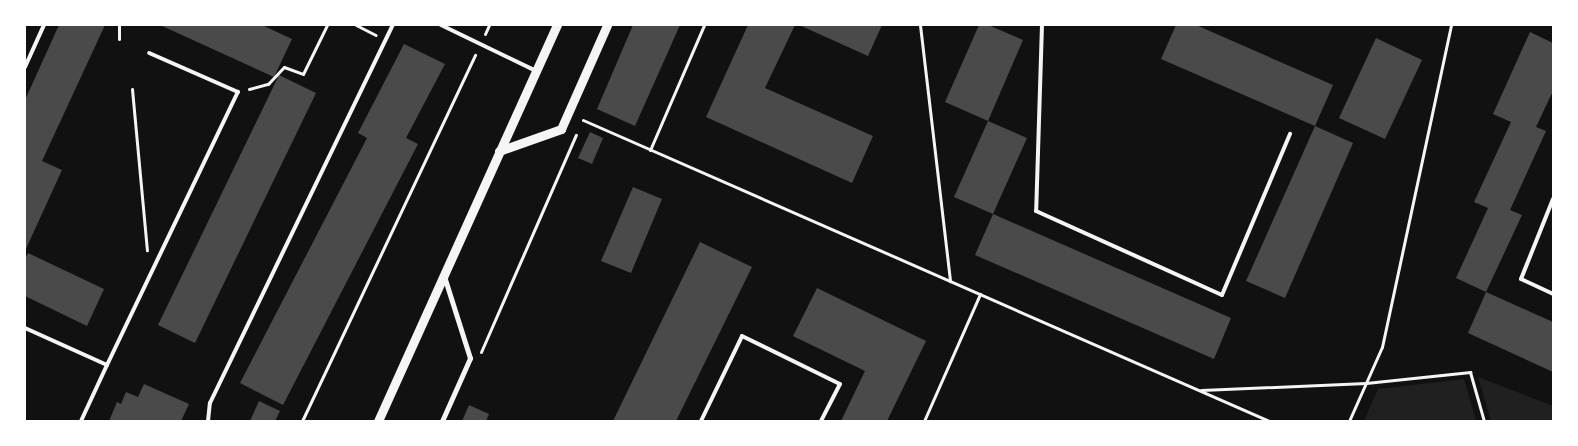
<!DOCTYPE html>
<style>
body{margin:0}
#map{position:relative;width:1578px;height:446px;overflow:hidden;background:#111;font-family:Ubuntu,sans-serif}
div>[style]{position:absolute}
[style*='--x']{left:calc(var(--x)*1px);top:calc(var(--y)*1px);width:calc(var(--w)*1px);rotate:calc(var(--a)*1deg)}
.green>*{inset:0;background:#202020}
.building>*{inset:0;background:#4a4a4a}
.path>*{height:3px;margin:-1.5px;padding:0 1.5px;transform-origin:1.5px;border-radius:1.5px;background:#f5f5f5}
.service>*{height:4px;margin:-2px;padding:0 2px;transform-origin:2px;border-radius:2px;background:#f5f5f5}
.minor>*{height:5px;margin:-2.5px;padding:0 2.5px;transform-origin:2.5px;border-radius:2.5px;background:#f5f5f5}
.tertiary>*{height:9px;margin:-4.5px;padding:0 4.5px;transform-origin:4.5px;border-radius:4.5px;background:#f5f5f5}
span{translate:-50% -50%;white-space:nowrap;text-align:center;line-height:1.15;-webkit-text-stroke:4px #fff;paint-order:stroke}
.frame{position:absolute;inset:0;border:26px solid #fff;pointer-events:none}
</style>
<div id="map">
<div class="green">
<div style="clip-path:polygon(1478px 377px,1553px 406px,1553px 421px,1491px 421px)"></div>
<div style="clip-path:polygon(1464px 379px,1476px 421px,1364px 421px,1378px 389px)"></div>
</div>
<div class="building">
<div style="clip-path:polygon(59px 25px,105px 25px,42px 161px,62px 170px,25px 251px,25px 100px)"></div>
<div style="clip-path:polygon(160px 25px,262px 25px,292px 39px,274px 77px)"></div>
<div style="clip-path:polygon(633px 25px,680px 25px,635px 126px,597px 109px)"></div>
<div style="clip-path:polygon(748px 25px,795px 25px,765px 88px,873px 136px,852px 183px,706px 117px)"></div>
<div style="clip-path:polygon(799px 25px,882px 25px,868px 56px)"></div>
<div style="clip-path:polygon(979px 25px,988px 25px,1023px 40px,988px 121px,945px 102px)"></div>
<div style="clip-path:polygon(1176px 25px,1196px 25px,1333px 85px,1315px 126px,1161px 59px)"></div>
<div style="clip-path:polygon(1530px 32px,1553px 43px,1553px 91px,1536px 127px,1546px 131px,1510px 210px,1522px 215px,1486px 292px,1456px 278px,1488px 208px,1474px 202px,1511px 122px,1493px 114px)"></div>
<div style="clip-path:polygon(1376px 38px,1422px 60px,1385px 139px,1339px 118px)"></div>
<div style="clip-path:polygon(404px 44px,445px 64px,406px 138px,418px 144px,283px 405px,240px 383px,367px 138px,358px 133px)"></div>
<div style="clip-path:polygon(279px 75px,316px 93px,195px 343px,158px 325px)"></div>
<div style="clip-path:polygon(988px 121px,1027px 138px,993px 214px,954px 197px)"></div>
<div style="clip-path:polygon(1315px 126px,1353px 143px,1285px 298px,1246px 281px)"></div>
<div style="clip-path:polygon(590px 132px,603px 138px,592px 164px,578px 158px)"></div>
<div style="clip-path:polygon(633px 187px,662px 199px,631px 273px,601px 261px)"></div>
<div style="clip-path:polygon(993px 214px,1231px 318px,1214px 359px,975px 255px)"></div>
<div style="clip-path:polygon(700px 242px,752px 267px,676px 421px,613px 421px)"></div>
<div style="clip-path:polygon(28px 253px,104px 289px,87px 326px,25px 296px,25px 259px)"></div>
<div style="clip-path:polygon(817px 288px,926px 341px,887px 421px,841px 421px,865px 371px,793px 336px)"></div>
<div style="clip-path:polygon(1486px 292px,1553px 322px,1553px 372px,1468px 333px)"></div>
<div style="clip-path:polygon(144px 384px,189px 404px,181px 421px,109px 421px,117px 402px,121px 404px,126px 392px,138px 397px)"></div>
<div style="clip-path:polygon(259px 401px,280px 411px,275px 421px,250px 421px)"></div>
<div style="clip-path:polygon(469px 405px,489px 414px,486px 421px,462px 421px)"></div>
</div>
<div class="path">
<div style="--x:356;--y:25;--w:22;--a:27"></div>
<div style="--x:920;--y:25;--w:258;--a:83.3"></div>
<div style="--x:485;--y:34;--w:10;--a:-66"></div>
<div style="--x:119;--y:39;--w:14;--a:-90"></div>
<div style="--x:132;--y:89;--w:162;--a:84.7"></div>
<div style="--x:249;--y:89;--w:20;--a:-15"></div>
<div style="--x:268;--y:84;--w:23;--a:-47"></div>
<div style="--x:284;--y:67;--w:20;--a:20"></div>
<div style="--x:303;--y:74;--w:55;--a:-63.9"></div>
<div style="--x:583;--y:120;--w:749;--a:23.69"></div>
<div style="--x:650;--y:150;--w:136;--a:-66.6"></div>
<div style="--x:481;--y:352;--w:237;--a:-66.4"></div>
<div style="--x:1201;--y:390;--w:165;--a:-2.4"></div>
<div style="--x:1366;--y:383;--w:105;--a:-6"></div>
<div style="--x:1470;--y:372;--w:51;--a:74.1"></div>
<div style="--x:302;--y:421;--w:405;--a:-64.7"></div>
<div style="--x:924;--y:421;--w:139;--a:-66.2"></div>
<div style="--x:1349;--y:421;--w:81;--a:-66"></div>
<div style="--x:1382;--y:347;--w:329;--a:-77.9"></div>
</div>
<div class="service">
<div style="--x:441;--y:25;--w:106;--a:25.8"></div>
<div style="--x:1042;--y:25;--w:186;--a:91.8"></div>
<div style="--x:1036;--y:211;--w:204;--a:24.3"></div>
<div style="--x:1222;--y:295;--w:175;--a:-67.1"></div>
<div style="--x:25;--y:67;--w:46;--a:-65.7"></div>
<div style="--x:1553;--y:199;--w:86;--a:111.8"></div>
<div style="--x:1521;--y:279;--w:35;--a:25"></div>
<div style="--x:25;--y:328;--w:90;--a:24.3"></div>
<div style="--x:107;--y:365;--w:303;--a:-64.4"></div>
<div style="--x:238;--y:92;--w:97;--a:-156.3"></div>
<div style="--x:81;--y:421;--w:62;--a:-65.1"></div>
<div style="--x:208;--y:421;--w:18;--a:-84"></div>
<div style="--x:210;--y:403;--w:420;--a:-64.2"></div>
<div style="--x:701;--y:421;--w:94;--a:-64.2"></div>
<div style="--x:742;--y:336;--w:109;--a:26.1"></div>
<div style="--x:840;--y:384;--w:42;--a:117.2"></div>
</div>
<div class="minor">
<div style="--x:442;--y:421;--w:69;--a:-66"></div>
<div style="--x:470;--y:358;--w:86;--a:-107.6"></div>
</div>
<div class="tertiary">
<div style="--x:499;--y:151;--w:66;--a:-19.5"></div>
<div style="--x:561;--y:129;--w:114;--a:-66.1"></div>
<div style="--x:378;--y:421;--w:435;--a:-65.7"></div>
</div>
<div class="frame"></div>
</div>
